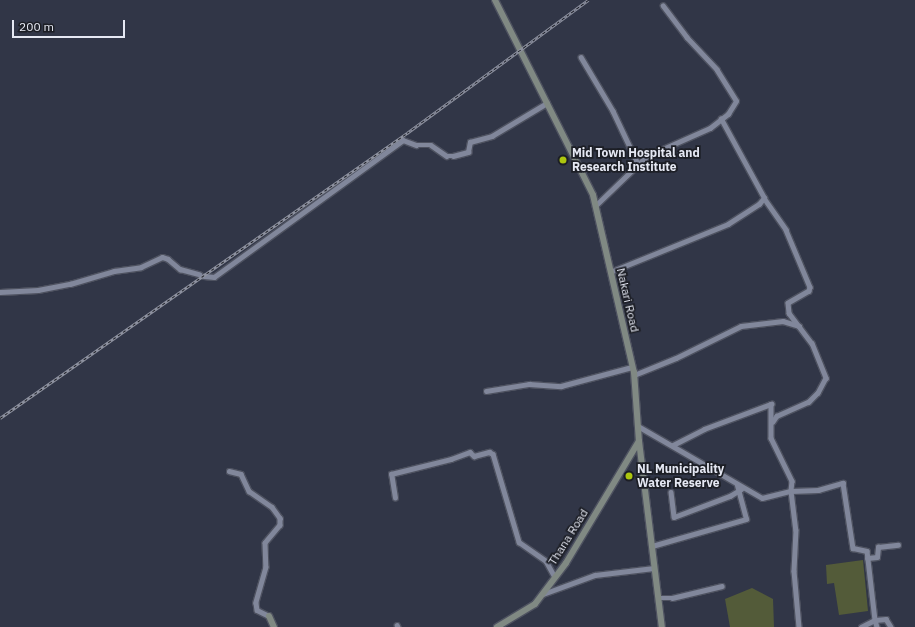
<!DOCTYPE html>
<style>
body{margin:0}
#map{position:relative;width:915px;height:627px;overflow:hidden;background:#313647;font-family:"IBM Plex Sans",sans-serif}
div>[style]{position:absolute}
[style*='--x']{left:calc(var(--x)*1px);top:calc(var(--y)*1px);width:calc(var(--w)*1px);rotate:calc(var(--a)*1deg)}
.green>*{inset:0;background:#535b39}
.roads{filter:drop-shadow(1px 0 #4e5260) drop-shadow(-1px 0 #4e5260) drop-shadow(0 1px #4e5260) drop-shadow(0 -1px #4e5260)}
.street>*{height:4.5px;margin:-2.25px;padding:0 2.25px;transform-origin:2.25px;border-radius:2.25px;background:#81879b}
.secondary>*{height:6px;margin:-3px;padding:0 3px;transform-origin:3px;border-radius:3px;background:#808983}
.rail>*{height:2.5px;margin-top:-1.25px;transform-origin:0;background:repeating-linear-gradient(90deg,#1c1e25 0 3px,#8d919f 0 6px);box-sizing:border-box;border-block:1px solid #8d919f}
.dots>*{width:11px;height:11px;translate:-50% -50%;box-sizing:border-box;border:2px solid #1c1e25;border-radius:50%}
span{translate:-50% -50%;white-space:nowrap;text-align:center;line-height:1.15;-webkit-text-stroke:3.5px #1c1e25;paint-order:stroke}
.poi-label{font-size:12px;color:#e5e8f3;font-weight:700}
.left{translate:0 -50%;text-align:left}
.street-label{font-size:12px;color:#e5e8f3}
.scale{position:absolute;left:12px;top:20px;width:113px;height:18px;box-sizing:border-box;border:2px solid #e5e8f3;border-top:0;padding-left:5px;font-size:12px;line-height:14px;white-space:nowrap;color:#e5e8f3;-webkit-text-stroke:3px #1c1e25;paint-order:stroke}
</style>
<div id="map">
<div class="green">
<div style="clip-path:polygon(863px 560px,868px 611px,839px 615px,834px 583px,827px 584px,826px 565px)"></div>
<div style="clip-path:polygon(752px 588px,773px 599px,774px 627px,730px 627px,725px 599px)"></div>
</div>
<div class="roads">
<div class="street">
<div style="--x:581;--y:57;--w:63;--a:59.3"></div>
<div style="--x:613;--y:111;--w:59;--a:64.7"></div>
<div style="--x:764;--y:198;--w:39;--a:55"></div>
<div style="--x:786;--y:230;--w:62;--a:67.2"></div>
<div style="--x:810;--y:287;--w:4;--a:104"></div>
<div style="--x:809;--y:291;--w:24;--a:150"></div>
<div style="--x:788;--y:303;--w:10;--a:84"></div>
<div style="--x:789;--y:313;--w:38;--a:53"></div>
<div style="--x:812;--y:343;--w:38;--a:68"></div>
<div style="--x:826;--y:378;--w:17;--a:118"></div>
<div style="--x:818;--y:393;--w:13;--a:135"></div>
<div style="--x:809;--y:402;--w:35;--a:156"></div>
<div style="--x:777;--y:416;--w:7;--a:124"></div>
<div style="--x:595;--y:206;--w:72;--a:-43.9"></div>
<div style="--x:647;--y:156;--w:69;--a:-24"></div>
<div style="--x:710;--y:128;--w:23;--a:-38"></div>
<div style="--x:728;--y:114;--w:15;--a:-58"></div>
<div style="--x:736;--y:101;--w:36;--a:-122"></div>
<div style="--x:717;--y:70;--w:44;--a:-133.2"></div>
<div style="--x:687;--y:38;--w:40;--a:-127"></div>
<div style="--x:610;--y:272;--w:127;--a:-22.1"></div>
<div style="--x:728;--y:224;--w:37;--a:-33"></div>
<div style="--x:759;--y:204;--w:8;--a:-50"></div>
<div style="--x:764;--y:198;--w:90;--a:-118.6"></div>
<div style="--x:204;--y:276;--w:10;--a:6"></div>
<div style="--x:214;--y:277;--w:233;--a:-35.9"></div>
<div style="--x:403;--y:140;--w:14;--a:21"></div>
<div style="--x:416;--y:145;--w:15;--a:0"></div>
<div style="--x:431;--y:145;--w:19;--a:35"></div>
<div style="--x:447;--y:156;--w:6;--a:0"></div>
<div style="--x:453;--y:156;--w:16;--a:-15"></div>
<div style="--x:468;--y:152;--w:10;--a:-79"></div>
<div style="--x:470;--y:142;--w:23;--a:-15"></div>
<div style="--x:492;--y:136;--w:64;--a:-31"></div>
<div style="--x:0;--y:292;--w:38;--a:-3"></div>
<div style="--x:38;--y:290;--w:33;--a:-11"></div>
<div style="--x:70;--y:284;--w:46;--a:-16.5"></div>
<div style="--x:114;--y:271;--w:27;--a:-8"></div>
<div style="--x:141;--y:267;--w:23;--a:-25"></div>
<div style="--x:162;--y:257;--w:6;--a:18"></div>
<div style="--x:168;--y:259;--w:16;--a:40"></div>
<div style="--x:180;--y:269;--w:20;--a:15"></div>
<div style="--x:634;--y:375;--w:45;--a:-22"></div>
<div style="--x:676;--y:358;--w:72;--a:-26.2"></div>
<div style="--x:741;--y:326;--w:42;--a:-6.8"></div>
<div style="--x:783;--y:321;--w:17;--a:17"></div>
<div style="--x:486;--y:391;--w:44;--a:-9.2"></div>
<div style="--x:529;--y:384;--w:32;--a:4"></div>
<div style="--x:561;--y:386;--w:73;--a:-15"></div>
<div style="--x:638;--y:426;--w:143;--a:30.1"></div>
<div style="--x:762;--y:498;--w:30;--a:-14"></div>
<div style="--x:791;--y:491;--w:39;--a:83"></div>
<div style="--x:796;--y:530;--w:41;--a:92.8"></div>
<div style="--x:794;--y:571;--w:56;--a:84.9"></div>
<div style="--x:673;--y:445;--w:35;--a:-27"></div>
<div style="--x:704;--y:429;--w:72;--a:-20.5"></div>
<div style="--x:771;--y:404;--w:34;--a:90"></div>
<div style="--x:771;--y:438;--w:48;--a:64"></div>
<div style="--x:792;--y:481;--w:10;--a:96"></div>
<div style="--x:791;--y:491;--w:27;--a:-2"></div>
<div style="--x:818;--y:490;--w:26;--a:-16"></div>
<div style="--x:843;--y:483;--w:66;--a:81.3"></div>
<div style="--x:853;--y:548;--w:14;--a:12"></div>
<div style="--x:867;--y:551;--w:69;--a:83.4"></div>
<div style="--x:875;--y:620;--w:11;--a:-5"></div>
<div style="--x:886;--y:619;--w:9;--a:58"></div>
<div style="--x:229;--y:471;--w:12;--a:14"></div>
<div style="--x:241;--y:474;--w:19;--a:65"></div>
<div style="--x:249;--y:491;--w:28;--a:35"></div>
<div style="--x:272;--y:507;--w:14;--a:54"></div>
<div style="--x:280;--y:518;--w:7;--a:90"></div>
<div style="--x:280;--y:525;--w:23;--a:130"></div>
<div style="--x:265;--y:543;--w:24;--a:88"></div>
<div style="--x:266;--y:567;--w:37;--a:106"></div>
<div style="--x:256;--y:603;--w:7;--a:82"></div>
<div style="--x:257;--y:610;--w:13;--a:27"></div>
<div style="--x:671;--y:492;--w:25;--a:83"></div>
<div style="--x:674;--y:517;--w:60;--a:-20.6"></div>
<div style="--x:730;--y:496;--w:13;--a:-32"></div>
<div style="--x:395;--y:498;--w:24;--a:-99"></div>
<div style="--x:391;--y:474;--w:62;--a:-14"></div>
<div style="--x:451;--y:459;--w:20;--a:-20"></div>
<div style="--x:470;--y:452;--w:6;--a:45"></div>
<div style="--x:474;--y:456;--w:16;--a:-15"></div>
<div style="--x:489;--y:452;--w:4;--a:27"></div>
<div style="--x:493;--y:454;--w:92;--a:73.5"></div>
<div style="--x:519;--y:542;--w:33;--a:35"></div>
<div style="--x:546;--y:561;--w:18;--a:61"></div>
<div style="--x:652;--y:546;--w:98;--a:-16"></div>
<div style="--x:746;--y:519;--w:35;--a:-105"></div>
<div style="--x:867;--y:558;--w:10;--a:-6"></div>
<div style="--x:877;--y:557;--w:10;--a:-84"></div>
<div style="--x:878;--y:547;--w:20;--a:-6"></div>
<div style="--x:543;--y:594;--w:55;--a:-20.1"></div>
<div style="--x:595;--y:575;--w:59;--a:-6.8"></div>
<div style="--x:658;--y:598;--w:14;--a:0"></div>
<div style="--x:672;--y:598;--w:51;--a:-13.5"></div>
<div style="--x:397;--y:625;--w:2;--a:63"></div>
<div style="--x:861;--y:627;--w:16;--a:-27"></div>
<div style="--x:875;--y:620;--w:7;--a:74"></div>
</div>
<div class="secondary">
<div style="--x:495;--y:0;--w:218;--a:63.3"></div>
<div style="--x:593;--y:195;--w:182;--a:77"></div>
<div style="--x:634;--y:372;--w:69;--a:85.9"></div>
<div style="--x:639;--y:441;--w:187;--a:83"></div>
<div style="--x:269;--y:616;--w:12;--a:66"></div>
<div style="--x:497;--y:627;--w:44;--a:-31.2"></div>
<div style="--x:535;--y:604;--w:51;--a:-52.9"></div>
<div style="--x:566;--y:563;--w:142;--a:-59.1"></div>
</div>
</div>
<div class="rail">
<div style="--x:0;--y:418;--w:497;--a:-35"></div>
<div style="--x:407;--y:133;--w:225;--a:-36.3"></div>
</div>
<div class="dots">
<div style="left:563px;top:160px;background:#adc60f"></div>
<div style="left:629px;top:476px;background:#adc60f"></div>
</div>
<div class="poi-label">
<span class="left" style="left:572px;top:160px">Mid Town Hospital and<br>Research Institute</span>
<span class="left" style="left:637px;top:476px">NL Municipality<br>Water Reserve</span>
</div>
<div class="street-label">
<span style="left:628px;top:300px;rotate:77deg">Nakari Road</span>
<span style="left:568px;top:537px;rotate:-58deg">Thana Road</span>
</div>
<div class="scale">200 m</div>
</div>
